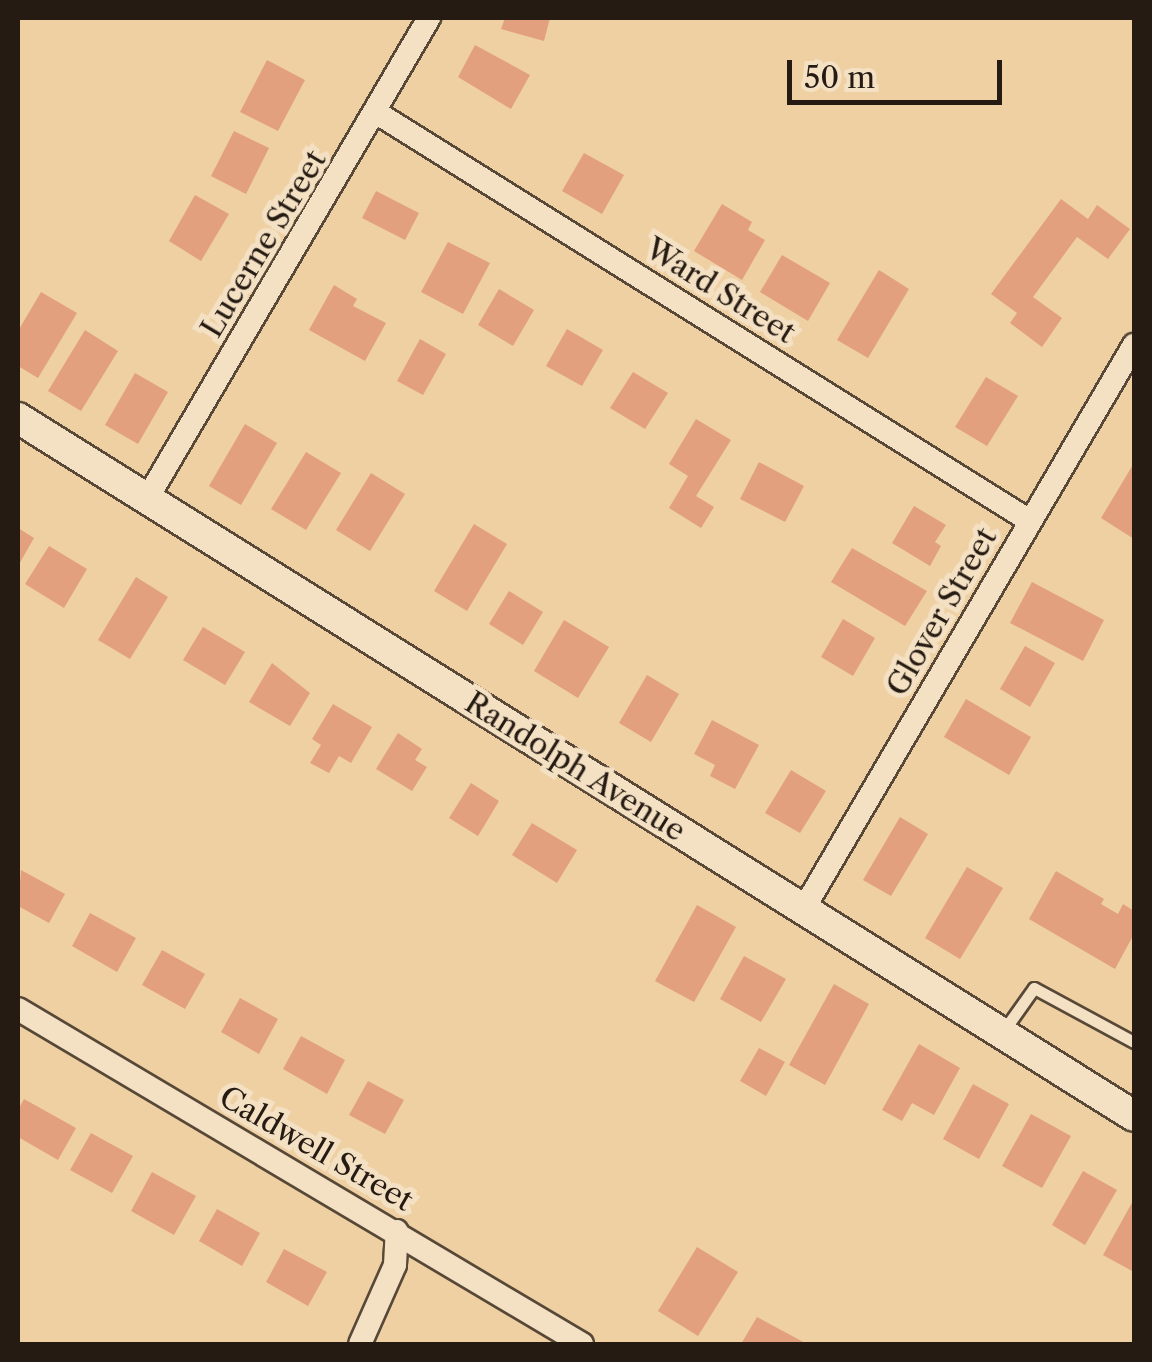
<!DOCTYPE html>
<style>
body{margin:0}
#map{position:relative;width:1152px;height:1362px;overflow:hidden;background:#eed0a3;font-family:"Libre Caslon Text",serif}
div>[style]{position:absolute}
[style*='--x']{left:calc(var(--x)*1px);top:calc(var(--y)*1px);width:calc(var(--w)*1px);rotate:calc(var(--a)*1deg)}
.building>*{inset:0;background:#e3a07e}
.roads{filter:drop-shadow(2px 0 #574837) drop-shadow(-2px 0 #574837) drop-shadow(0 2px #574837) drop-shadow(0 -2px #574837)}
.lane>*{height:11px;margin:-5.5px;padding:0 5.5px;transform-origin:5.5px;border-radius:5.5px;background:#f4e0c3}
.street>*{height:22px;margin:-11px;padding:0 11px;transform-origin:11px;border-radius:11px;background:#f4e0c3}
.secondary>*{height:30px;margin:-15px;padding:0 15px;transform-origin:15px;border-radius:15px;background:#f4e0c3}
span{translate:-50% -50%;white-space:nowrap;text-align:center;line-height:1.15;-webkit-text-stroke:10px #f4e0c3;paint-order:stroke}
.street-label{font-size:30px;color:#251b13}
.frame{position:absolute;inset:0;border:20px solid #251b13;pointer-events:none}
.scale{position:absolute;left:787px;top:60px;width:215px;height:45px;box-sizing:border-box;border:5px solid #251b13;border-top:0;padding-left:12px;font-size:30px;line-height:35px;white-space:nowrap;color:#251b13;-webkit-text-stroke:8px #f4e0c3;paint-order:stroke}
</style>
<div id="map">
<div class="building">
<div style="clip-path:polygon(505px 18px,550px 18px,544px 41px,501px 29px)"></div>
<div style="clip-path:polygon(475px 45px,530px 75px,511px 109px,458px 77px)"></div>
<div style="clip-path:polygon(267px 60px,305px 80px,278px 131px,240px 112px)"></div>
<div style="clip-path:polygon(234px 131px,269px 148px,246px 194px,211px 176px)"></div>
<div style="clip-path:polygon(584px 153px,624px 175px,602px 214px,562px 191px)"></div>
<div style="clip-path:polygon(376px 191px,419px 213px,405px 240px,362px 218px)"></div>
<div style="clip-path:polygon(195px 195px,229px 214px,201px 261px,169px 241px)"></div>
<div style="clip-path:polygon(1061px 199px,1088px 219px,1097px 205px,1130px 229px,1108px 259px,1077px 237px,1033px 297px,1062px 318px,1042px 347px,1010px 323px,1017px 313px,991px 294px)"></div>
<div style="clip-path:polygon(722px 204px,752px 222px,748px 230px,765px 240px,742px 280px,694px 251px)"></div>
<div style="clip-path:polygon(448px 242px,490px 263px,463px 314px,421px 292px)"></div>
<div style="clip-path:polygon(782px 255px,830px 283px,808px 321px,760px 292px)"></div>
<div style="clip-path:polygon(879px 270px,909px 289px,868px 358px,837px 340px)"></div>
<div style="clip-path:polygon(334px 285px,357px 299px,353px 306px,386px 323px,365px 361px,309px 330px)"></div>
<div style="clip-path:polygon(499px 289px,534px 310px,513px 346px,478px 325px)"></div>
<div style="clip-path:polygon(41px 292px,77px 313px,38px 378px,18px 366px,18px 331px)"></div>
<div style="clip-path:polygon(567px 329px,603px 350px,582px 386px,546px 366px)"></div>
<div style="clip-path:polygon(85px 330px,118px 351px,81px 411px,48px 391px)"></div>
<div style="clip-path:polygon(420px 339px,446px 354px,423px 395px,397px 381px)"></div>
<div style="clip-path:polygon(633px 372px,668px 393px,645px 429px,610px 408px)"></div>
<div style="clip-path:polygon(135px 373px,168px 392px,138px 444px,105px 425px)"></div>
<div style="clip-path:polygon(986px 377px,1018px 396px,987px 446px,955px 427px)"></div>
<div style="clip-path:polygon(696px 419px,731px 440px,696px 496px,714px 507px,701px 528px,669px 508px,688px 476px,669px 464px)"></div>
<div style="clip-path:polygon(245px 424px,277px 443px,241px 505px,209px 486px)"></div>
<div style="clip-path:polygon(306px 452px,341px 473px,306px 530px,271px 509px)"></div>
<div style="clip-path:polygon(759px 462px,804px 486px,785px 522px,740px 499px)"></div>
<div style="clip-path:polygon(1134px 463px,1134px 539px,1101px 518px)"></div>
<div style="clip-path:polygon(371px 473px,405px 494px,370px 551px,336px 530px)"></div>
<div style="clip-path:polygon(914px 506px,946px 525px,935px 542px,941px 546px,930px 566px,892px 543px)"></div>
<div style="clip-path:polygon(474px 524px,507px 544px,467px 611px,434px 591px)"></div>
<div style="clip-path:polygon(18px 528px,34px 538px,18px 566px)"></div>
<div style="clip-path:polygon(49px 546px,87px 569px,64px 608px,25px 584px)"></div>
<div style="clip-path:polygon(852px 548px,927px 591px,905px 626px,831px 582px)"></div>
<div style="clip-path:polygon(136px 577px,168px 597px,130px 659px,98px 640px)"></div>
<div style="clip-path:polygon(1032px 582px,1104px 620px,1083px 661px,1010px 623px)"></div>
<div style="clip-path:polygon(509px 591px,543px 612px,523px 645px,489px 624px)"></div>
<div style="clip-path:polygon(843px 619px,875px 638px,853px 676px,821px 657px)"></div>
<div style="clip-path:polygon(564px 620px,609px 647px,578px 698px,534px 671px)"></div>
<div style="clip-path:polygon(203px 627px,245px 652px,225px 685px,183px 660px)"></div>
<div style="clip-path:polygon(1025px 646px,1055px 663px,1030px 707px,1000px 689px)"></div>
<div style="clip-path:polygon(272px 663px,310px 693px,290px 726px,249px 702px)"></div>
<div style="clip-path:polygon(647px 675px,679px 694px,651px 742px,619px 723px)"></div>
<div style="clip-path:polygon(966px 699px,1031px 737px,1009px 775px,944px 737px)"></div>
<div style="clip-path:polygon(333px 704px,372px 727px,351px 763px,339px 756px,329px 773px,310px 763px,321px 745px,312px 739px)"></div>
<div style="clip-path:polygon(712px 720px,759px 745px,735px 789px,710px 776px,715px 765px,694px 754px)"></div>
<div style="clip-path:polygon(398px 733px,422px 749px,415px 760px,427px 767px,412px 791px,376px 769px)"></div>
<div style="clip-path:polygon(791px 770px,826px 791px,800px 833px,765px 813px)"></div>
<div style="clip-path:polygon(471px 783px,499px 801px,478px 836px,449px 818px)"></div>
<div style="clip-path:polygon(900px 817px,928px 834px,891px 896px,863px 880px)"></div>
<div style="clip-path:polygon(532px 823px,577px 850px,557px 883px,512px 855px)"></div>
<div style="clip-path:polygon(967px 867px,1003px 888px,960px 959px,925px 938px)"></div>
<div style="clip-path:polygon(21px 870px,65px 894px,49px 923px,18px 906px)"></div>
<div style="clip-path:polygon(1056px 871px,1104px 899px,1101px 904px,1118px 914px,1123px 904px,1134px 911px,1134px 934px,1115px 969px,1029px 919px)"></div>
<div style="clip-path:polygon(697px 905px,736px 927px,694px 1002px,655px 981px)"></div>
<div style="clip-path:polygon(90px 913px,136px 938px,117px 972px,72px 946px)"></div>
<div style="clip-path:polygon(162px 950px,205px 974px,185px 1009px,142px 985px)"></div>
<div style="clip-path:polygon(744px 956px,786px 979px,761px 1022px,720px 999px)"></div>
<div style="clip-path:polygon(834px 984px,869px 1004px,825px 1085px,789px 1065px)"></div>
<div style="clip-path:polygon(240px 998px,278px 1019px,259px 1054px,221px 1032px)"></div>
<div style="clip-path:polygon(301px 1036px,345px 1060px,327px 1094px,283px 1069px)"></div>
<div style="clip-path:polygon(919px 1044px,960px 1068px,934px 1115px,912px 1103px,902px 1121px,882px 1110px)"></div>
<div style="clip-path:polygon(759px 1048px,785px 1062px,766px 1096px,740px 1081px)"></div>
<div style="clip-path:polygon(368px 1081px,404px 1100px,385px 1134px,349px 1115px)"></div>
<div style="clip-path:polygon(973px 1084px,1009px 1104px,979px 1159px,943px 1139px)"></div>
<div style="clip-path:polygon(24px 1099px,76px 1128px,58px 1160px,18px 1137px,18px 1110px)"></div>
<div style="clip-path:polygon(1031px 1114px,1071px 1136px,1042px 1188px,1002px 1166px)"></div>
<div style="clip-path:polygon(91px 1133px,133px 1156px,112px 1193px,70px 1170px)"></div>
<div style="clip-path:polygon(1083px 1171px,1117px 1190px,1085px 1245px,1052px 1225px)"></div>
<div style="clip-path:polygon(152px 1172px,196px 1196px,174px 1235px,131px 1211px)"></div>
<div style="clip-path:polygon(1134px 1199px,1134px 1272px,1103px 1255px)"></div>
<div style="clip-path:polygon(217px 1209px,260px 1233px,242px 1266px,199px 1241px)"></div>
<div style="clip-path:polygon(697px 1247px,738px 1272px,698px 1336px,658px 1311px)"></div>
<div style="clip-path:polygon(284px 1249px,327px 1272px,308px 1306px,266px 1282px)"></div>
<div style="clip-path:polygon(757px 1317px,807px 1344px,741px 1344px)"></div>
</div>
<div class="roads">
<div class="lane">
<div style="--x:1002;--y:1033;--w:55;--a:-54.6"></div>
<div style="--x:1034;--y:988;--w:114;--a:28.4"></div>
</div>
<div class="street">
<div style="--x:377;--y:113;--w:770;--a:32"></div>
<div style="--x:147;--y:499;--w:558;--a:-59.62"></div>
<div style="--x:803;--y:910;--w:655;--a:-59.64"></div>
<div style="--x:18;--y:1009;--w:656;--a:30.71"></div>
<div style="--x:360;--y:1344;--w:86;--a:-66.1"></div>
<div style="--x:395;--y:1265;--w:34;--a:-87"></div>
</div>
<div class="secondary">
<div style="--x:18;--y:418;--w:1316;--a:32.02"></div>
</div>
</div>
<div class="street-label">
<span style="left:264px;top:244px;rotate:-59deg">Lucerne Street</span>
<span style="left:720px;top:291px;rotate:32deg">Ward Street</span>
<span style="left:942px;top:612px;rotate:-60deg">Glover Street</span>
<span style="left:575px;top:767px;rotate:32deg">Randolph Avenue</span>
<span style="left:316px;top:1149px;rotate:30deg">Caldwell Street</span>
</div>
<div class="frame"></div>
<div class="scale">50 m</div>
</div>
